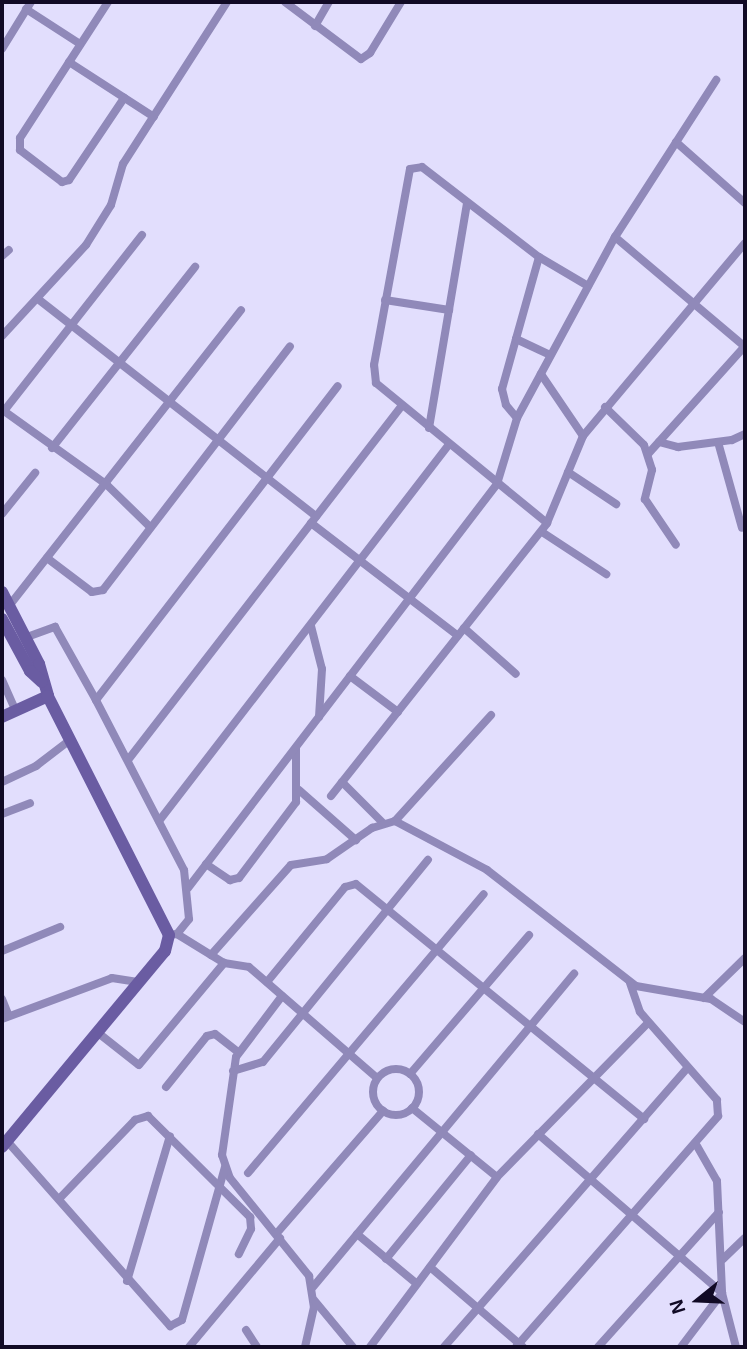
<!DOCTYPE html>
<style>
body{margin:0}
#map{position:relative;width:747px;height:1349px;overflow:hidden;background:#e2defd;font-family:Arial,sans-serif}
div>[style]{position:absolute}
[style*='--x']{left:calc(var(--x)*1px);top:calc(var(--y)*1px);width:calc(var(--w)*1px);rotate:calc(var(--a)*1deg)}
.street>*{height:8px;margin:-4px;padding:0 4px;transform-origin:4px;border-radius:4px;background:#9089b9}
.street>.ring{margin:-4px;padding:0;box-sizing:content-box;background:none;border:8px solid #9089b9;border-radius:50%}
.secondary>*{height:12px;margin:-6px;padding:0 6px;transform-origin:6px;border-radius:6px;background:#6a5ca2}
span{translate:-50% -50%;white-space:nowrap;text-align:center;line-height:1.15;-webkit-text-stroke:5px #e2defd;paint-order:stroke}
.frame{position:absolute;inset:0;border:4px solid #110a25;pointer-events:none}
.north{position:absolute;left:663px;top:1265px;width:70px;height:70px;-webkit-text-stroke:5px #e2defd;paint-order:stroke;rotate:252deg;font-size:19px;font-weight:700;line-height:28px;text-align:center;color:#110a25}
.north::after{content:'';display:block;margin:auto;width:24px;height:32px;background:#110a25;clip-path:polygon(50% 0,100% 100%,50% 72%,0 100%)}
</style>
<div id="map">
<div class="street">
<div style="--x:108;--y:2;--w:162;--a:122.9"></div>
<div style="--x:20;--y:138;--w:12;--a:90"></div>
<div style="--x:20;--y:150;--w:53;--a:37.3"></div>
<div style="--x:62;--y:182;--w:7;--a:-16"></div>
<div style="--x:69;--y:180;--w:99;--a:-56.1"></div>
<div style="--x:285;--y:2;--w:95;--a:36.9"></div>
<div style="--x:361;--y:59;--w:11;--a:-34"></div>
<div style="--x:370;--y:53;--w:60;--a:-58.7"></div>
<div style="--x:26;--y:9;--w:64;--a:32.9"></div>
<div style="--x:315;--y:26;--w:28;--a:-60"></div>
<div style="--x:2;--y:49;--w:55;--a:-58.3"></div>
<div style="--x:69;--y:62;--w:101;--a:32.9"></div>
<div style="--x:676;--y:142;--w:92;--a:41.5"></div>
<div style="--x:142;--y:235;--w:224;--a:128.1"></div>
<div style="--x:4;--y:411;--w:127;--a:35.7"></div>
<div style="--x:107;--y:485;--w:60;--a:44.3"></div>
<div style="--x:615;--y:237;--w:170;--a:40.2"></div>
<div style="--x:2;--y:256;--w:9;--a:-41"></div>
<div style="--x:539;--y:257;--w:57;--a:30.6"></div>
<div style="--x:38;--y:299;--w:353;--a:38"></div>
<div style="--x:385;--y:300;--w:65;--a:8.9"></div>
<div style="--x:2;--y:336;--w:124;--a:-47.3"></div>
<div style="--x:86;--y:245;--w:47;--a:-58"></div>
<div style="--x:111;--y:205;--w:43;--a:-73.7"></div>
<div style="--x:123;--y:164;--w:193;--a:-57.3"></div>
<div style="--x:516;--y:339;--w:52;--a:105.6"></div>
<div style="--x:502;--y:389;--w:16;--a:76"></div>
<div style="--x:506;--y:405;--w:17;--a:50"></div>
<div style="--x:605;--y:407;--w:54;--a:44.3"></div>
<div style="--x:644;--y:445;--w:26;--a:72"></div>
<div style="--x:652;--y:470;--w:30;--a:104"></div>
<div style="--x:645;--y:499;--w:55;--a:56"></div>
<div style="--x:429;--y:428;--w:228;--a:-80.4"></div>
<div style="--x:583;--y:436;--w:252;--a:-50"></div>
<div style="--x:659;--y:442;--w:20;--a:15"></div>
<div style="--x:678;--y:447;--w:54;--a:-7.4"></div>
<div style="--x:732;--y:440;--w:14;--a:-25"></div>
<div style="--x:718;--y:442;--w:89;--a:74.4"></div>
<div style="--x:52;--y:448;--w:231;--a:-51.7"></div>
<div style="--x:648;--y:454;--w:145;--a:-48.1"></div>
<div style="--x:568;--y:472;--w:58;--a:33.7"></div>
<div style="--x:2;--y:514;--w:53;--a:-51.2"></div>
<div style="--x:311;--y:523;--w:185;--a:37.5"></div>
<div style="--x:547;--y:523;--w:221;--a:-140.7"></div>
<div style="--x:376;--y:383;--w:18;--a:-96"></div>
<div style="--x:374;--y:365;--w:199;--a:-79.6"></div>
<div style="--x:410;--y:169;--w:12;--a:-9"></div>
<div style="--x:422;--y:167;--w:148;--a:37.6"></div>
<div style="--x:539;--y:257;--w:85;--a:105.7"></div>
<div style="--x:516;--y:339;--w:38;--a:25"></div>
<div style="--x:542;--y:532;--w:77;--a:33.3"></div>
<div style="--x:47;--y:558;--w:56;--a:37.1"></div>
<div style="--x:92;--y:592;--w:11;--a:-10"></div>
<div style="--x:103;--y:590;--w:307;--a:-52.5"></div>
<div style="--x:9;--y:606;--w:376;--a:-51.9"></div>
<div style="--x:311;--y:626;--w:44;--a:75.7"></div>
<div style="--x:322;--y:669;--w:48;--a:93.6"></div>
<div style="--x:464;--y:628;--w:69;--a:41.5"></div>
<div style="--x:27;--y:637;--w:30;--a:-20"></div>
<div style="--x:55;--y:627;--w:84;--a:60.7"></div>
<div style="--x:350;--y:676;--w:60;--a:36.9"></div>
<div style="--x:2;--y:680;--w:34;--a:66"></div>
<div style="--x:128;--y:760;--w:448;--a:-52.3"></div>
<div style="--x:2;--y:782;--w:38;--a:-25"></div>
<div style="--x:36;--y:766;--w:43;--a:-37.4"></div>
<div style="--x:342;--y:782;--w:58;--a:45"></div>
<div style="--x:299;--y:790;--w:76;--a:41.3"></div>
<div style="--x:331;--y:796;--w:348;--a:-51.6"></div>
<div style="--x:547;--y:523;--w:94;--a:-67.5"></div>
<div style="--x:583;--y:436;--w:75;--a:-124.1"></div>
<div style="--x:2;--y:814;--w:30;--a:-21"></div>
<div style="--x:159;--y:821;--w:475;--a:-52.4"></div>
<div style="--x:395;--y:821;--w:143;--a:-47.8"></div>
<div style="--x:206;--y:864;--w:29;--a:34"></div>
<div style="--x:230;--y:880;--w:9;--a:-13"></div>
<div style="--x:239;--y:878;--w:95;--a:-53.1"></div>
<div style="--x:296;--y:802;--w:54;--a:-90"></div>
<div style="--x:188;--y:888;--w:509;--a:-52.59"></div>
<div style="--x:497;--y:484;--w:69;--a:-73.1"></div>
<div style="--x:517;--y:418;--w:206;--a:-61.6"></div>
<div style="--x:615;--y:237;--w:187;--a:-57.2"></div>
<div style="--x:177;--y:934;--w:55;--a:31.7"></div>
<div style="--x:224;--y:963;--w:25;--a:9"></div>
<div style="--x:249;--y:967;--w:169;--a:40.9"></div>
<div style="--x:169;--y:935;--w:8;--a:-7"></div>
<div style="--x:177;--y:934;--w:19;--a:-51"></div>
<div style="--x:189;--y:919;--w:49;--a:-95.8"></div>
<div style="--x:184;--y:870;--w:191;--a:-117.4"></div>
<div style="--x:96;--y:700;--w:396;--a:-52.4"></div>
<div style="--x:2;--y:951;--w:63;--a:-22.5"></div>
<div style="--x:211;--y:955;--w:120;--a:-48.4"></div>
<div style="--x:291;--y:865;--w:36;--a:-9"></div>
<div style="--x:327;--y:859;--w:55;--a:-34.6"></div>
<div style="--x:372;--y:828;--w:24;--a:-17"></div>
<div style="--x:395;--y:821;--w:104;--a:28"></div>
<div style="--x:487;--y:870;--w:189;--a:37.9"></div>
<div style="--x:636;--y:986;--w:76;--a:9.8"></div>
<div style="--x:711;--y:999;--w:41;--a:34.1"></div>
<div style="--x:267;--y:982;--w:123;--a:-50.6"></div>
<div style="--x:345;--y:887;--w:11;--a:-15"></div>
<div style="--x:356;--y:884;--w:372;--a:39.2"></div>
<div style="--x:282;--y:996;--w:76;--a:127"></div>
<div style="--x:236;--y:1057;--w:99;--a:98.1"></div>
<div style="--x:222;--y:1155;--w:24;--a:71"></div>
<div style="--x:230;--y:1178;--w:126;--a:51.1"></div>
<div style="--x:309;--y:1276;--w:31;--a:81"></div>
<div style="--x:314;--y:1307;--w:41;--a:102.7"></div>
<div style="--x:704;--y:998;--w:57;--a:-44.3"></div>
<div style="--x:2;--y:999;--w:18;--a:68"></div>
<div style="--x:2;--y:1019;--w:117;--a:-20.4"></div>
<div style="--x:112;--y:978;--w:26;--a:9"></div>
<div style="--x:97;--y:1032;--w:53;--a:38.2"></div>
<div style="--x:139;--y:1065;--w:133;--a:-50.2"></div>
<div class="ring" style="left:373px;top:1069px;width:38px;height:38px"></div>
<div style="--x:233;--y:1071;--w:31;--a:-17"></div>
<div style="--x:263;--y:1062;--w:261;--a:-50.8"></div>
<div style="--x:410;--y:1074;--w:183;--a:-49.4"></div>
<div style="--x:166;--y:1087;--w:65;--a:-51.2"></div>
<div style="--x:207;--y:1036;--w:8;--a:-14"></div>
<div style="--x:215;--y:1034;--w:29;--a:38"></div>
<div style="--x:412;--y:1108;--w:109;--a:39.1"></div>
<div style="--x:538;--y:1134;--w:243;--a:40.8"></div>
<div style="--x:722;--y:1293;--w:68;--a:127.2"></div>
<div style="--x:7;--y:1141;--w:247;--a:48.6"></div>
<div style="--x:170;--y:1326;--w:13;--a:-27"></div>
<div style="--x:182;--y:1320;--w:159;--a:-74.3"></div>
<div style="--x:697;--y:1146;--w:40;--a:60.3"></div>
<div style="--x:717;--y:1181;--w:112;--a:87.4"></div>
<div style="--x:722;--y:1293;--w:56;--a:75.5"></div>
<div style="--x:248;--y:1173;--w:365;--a:-49.8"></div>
<div style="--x:59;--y:1199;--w:110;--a:-46.1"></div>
<div style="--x:135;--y:1120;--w:14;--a:-17"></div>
<div style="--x:148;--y:1116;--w:144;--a:44.7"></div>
<div style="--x:250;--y:1217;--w:12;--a:85"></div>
<div style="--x:251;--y:1229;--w:28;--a:116"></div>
<div style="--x:277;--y:1233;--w:162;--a:-49"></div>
<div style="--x:357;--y:1234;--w:78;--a:39.8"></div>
<div style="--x:386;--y:1259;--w:134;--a:-50.7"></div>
<div style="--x:723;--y:1259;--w:30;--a:-44"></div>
<div style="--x:430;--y:1267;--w:123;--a:40.7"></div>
<div style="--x:127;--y:1281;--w:151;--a:-73.5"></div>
<div style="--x:313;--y:1287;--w:408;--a:-50.2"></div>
<div style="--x:314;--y:1300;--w:61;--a:50.3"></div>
<div style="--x:246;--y:1330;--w:20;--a:57"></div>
<div style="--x:189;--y:1347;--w:142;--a:-50.1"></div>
<div style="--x:370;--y:1347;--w:212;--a:-53.2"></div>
<div style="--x:497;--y:1177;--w:216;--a:-45.6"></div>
<div style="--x:444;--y:1347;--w:368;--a:-48.9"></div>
<div style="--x:516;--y:1347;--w:307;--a:-48.8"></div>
<div style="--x:718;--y:1116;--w:16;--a:-94"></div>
<div style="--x:717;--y:1100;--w:117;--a:-131.2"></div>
<div style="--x:640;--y:1012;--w:31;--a:-109"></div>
<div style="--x:598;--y:1347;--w:181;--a:-48.1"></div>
</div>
<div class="secondary">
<div style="--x:2;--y:592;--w:81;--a:62.8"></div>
<div style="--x:39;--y:664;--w:33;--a:74"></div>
<div style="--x:48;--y:696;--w:51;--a:155.5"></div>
<div style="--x:2;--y:619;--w:59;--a:61.7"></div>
<div style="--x:30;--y:671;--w:16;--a:43"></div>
<div style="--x:2;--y:1147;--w:255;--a:-50.3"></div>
<div style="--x:165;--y:951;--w:16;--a:-76"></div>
<div style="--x:169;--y:935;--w:268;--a:-116.9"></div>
</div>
<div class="frame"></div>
<div class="north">N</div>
</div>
